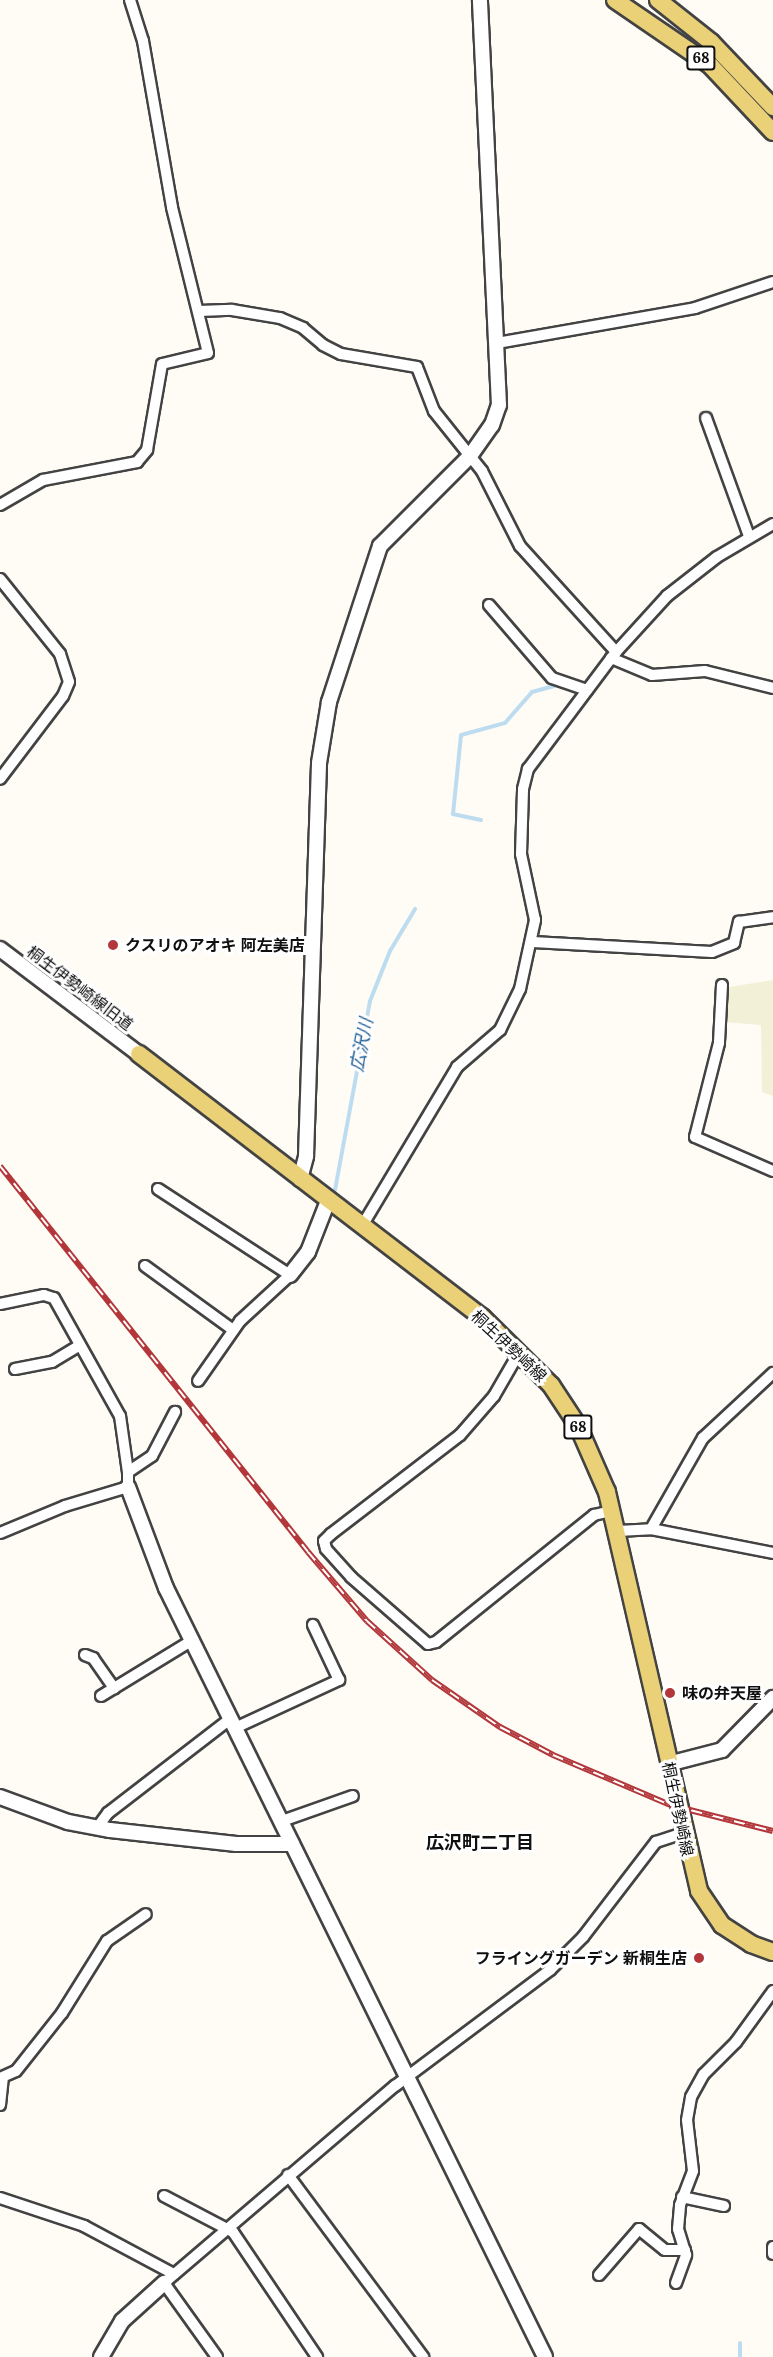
<!DOCTYPE html>
<meta charset="utf-8">
<style>
body{margin:0}
#map{position:relative;width:773px;height:2357px;overflow:hidden;background:#fefcf5;font-family:Lora,"Noto Sans JP",serif}
div>[style]{position:absolute}
[style*='--x']{left:calc(var(--x)*1px);top:calc(var(--y)*1px);width:calc(var(--w)*1px);rotate:calc(var(--a)*1deg)}
.farmland>*{inset:0;background:#f2f0d6}
.stream>*{height:4px;margin:-2px;padding:0 2px;transform-origin:2px;border-radius:2px;background:#bedcf0}
.roads{filter:drop-shadow(2px 0 #434343) drop-shadow(-2px 0 #434343) drop-shadow(0 2px #434343) drop-shadow(0 -2px #434343)}
.minor>*{height:10px;margin:-5px;padding:0 5px;transform-origin:5px;border-radius:5px;background:#fff}
.tertiary>*{height:14px;margin:-7px;padding:0 7px;transform-origin:7px;border-radius:7px;background:#fff}
.primary>*{height:16px;margin:-8px;padding:0 8px;transform-origin:8px;border-radius:8px;background:#ead178}
.rail>*{height:6px;margin-top:-3px;transform-origin:0;background:repeating-linear-gradient(90deg,#fff 0 11px,#b2363a 0 22px);box-sizing:border-box;border-block:2px solid #b2363a}
.dots>*{width:16px;height:16px;translate:-50% -50%;box-sizing:border-box;border:3px solid #fff;border-radius:50%}
span{translate:-50% -50%;white-space:nowrap;text-align:center;line-height:1.15;-webkit-text-stroke:6px #fff;paint-order:stroke}
.shield-label span{padding:2px 4px;background:#fff;border:2px solid;border-radius:4px;-webkit-text-stroke-width:0}
.shield-label{font-size:15px;color:#101010;font-weight:700}
.poi-label{font-size:16px;color:#101010;font-weight:700}
.left{translate:0 -50%;text-align:left}
.right{translate:-100% -50%;text-align:right}
.street-label{font-size:16px;color:#101010}
.water-label{font-size:18px;color:#266296;font-style:italic}
.neighbourhood-label{font-size:18px;color:#101010;font-weight:700}
</style>
<div id="map">
<div class="farmland">
<div style="clip-path:polygon(773px 980px,773px 1096px,762px 1092px,761px 1025px,724px 1022px,729px 987px)"></div>
</div>
<div class="stream">
<div style="--x:481;--y:820;--w:29;--a:-168"></div>
<div style="--x:453;--y:814;--w:79;--a:-84.2"></div>
<div style="--x:461;--y:735;--w:46;--a:-15.3"></div>
<div style="--x:505;--y:723;--w:41;--a:-48.9"></div>
<div style="--x:532;--y:692;--w:23;--a:-15"></div>
<div style="--x:335;--y:1190;--w:192;--a:-79.5"></div>
<div style="--x:370;--y:1001;--w:54;--a:-68.2"></div>
<div style="--x:390;--y:951;--w:49;--a:-59.2"></div>
<div style="--x:740;--y:2343;--w:14;--a:90"></div>
</div>
<div class="roads">
<div class="minor">
<div style="--x:199;--y:311;--w:33;--a:-2"></div>
<div style="--x:232;--y:310;--w:49;--a:9.5"></div>
<div style="--x:280;--y:318;--w:25;--a:23"></div>
<div style="--x:303;--y:328;--w:26;--a:40"></div>
<div style="--x:323;--y:345;--w:20;--a:27"></div>
<div style="--x:341;--y:354;--w:77;--a:9.7"></div>
<div style="--x:417;--y:367;--w:47;--a:68.9"></div>
<div style="--x:434;--y:411;--w:77;--a:51.3"></div>
<div style="--x:482;--y:471;--w:84;--a:63.1"></div>
<div style="--x:520;--y:546;--w:143;--a:47.8"></div>
<div style="--x:497;--y:343;--w:201;--a:-10"></div>
<div style="--x:695;--y:308;--w:82;--a:-18.4"></div>
<div style="--x:706;--y:418;--w:126;--a:70"></div>
<div style="--x:0;--y:505;--w:50;--a:-30.2"></div>
<div style="--x:43;--y:480;--w:96;--a:-10.8"></div>
<div style="--x:137;--y:462;--w:16;--a:-50"></div>
<div style="--x:147;--y:450;--w:87;--a:-80.1"></div>
<div style="--x:162;--y:364;--w:47;--a:-13.4"></div>
<div style="--x:208;--y:353;--w:150;--a:-103.9"></div>
<div style="--x:172;--y:207;--w:169;--a:-99.9"></div>
<div style="--x:143;--y:41;--w:43;--a:-107.6"></div>
<div style="--x:0;--y:579;--w:96;--a:51.3"></div>
<div style="--x:60;--y:654;--w:29;--a:72"></div>
<div style="--x:69;--y:682;--w:15;--a:113"></div>
<div style="--x:63;--y:696;--w:104;--a:127.2"></div>
<div style="--x:489;--y:605;--w:96;--a:49.2"></div>
<div style="--x:552;--y:678;--w:37;--a:19"></div>
<div style="--x:611;--y:658;--w:44;--a:22.5"></div>
<div style="--x:652;--y:675;--w:53;--a:-4.3"></div>
<div style="--x:705;--y:671;--w:70;--a:14"></div>
<div style="--x:533;--y:942;--w:179;--a:3.2"></div>
<div style="--x:712;--y:952;--w:24;--a:-22"></div>
<div style="--x:734;--y:943;--w:22;--a:-77"></div>
<div style="--x:739;--y:922;--w:34;--a:-8"></div>
<div style="--x:722;--y:985;--w:58;--a:93"></div>
<div style="--x:719;--y:1043;--w:97;--a:104.3"></div>
<div style="--x:695;--y:1137;--w:85;--a:23.6"></div>
<div style="--x:158;--y:1189;--w:158;--a:33.1"></div>
<div style="--x:290;--y:1275;--w:68;--a:137.4"></div>
<div style="--x:240;--y:1321;--w:73;--a:125"></div>
<div style="--x:362;--y:1226;--w:185;--a:-59.1"></div>
<div style="--x:457;--y:1067;--w:57;--a:-40.7"></div>
<div style="--x:500;--y:1030;--w:46;--a:-64"></div>
<div style="--x:520;--y:989;--w:71;--a:-77.7"></div>
<div style="--x:535;--y:920;--w:67;--a:-102"></div>
<div style="--x:521;--y:854;--w:65;--a:-88.2"></div>
<div style="--x:523;--y:789;--w:21;--a:-76"></div>
<div style="--x:528;--y:769;--w:146;--a:-53.1"></div>
<div style="--x:616;--y:652;--w:76;--a:-47.7"></div>
<div style="--x:667;--y:596;--w:63;--a:-38"></div>
<div style="--x:717;--y:557;--w:65;--a:-30.5"></div>
<div style="--x:145;--y:1266;--w:109;--a:36"></div>
<div style="--x:0;--y:1304;--w:45;--a:-11.6"></div>
<div style="--x:44;--y:1295;--w:10;--a:17"></div>
<div style="--x:54;--y:1298;--w:135;--a:60.8"></div>
<div style="--x:120;--y:1416;--w:57;--a:81.9"></div>
<div style="--x:128;--y:1472;--w:15;--a:90"></div>
<div style="--x:128;--y:1487;--w:66;--a:163.2"></div>
<div style="--x:65;--y:1506;--w:70;--a:157.4"></div>
<div style="--x:520;--y:1351;--w:52;--a:120"></div>
<div style="--x:494;--y:1396;--w:52;--a:131.1"></div>
<div style="--x:460;--y:1435;--w:163;--a:142.5"></div>
<div style="--x:331;--y:1534;--w:10;--a:135"></div>
<div style="--x:324;--y:1541;--w:8;--a:76"></div>
<div style="--x:326;--y:1549;--w:38;--a:48"></div>
<div style="--x:351;--y:1577;--w:102;--a:41"></div>
<div style="--x:428;--y:1644;--w:8;--a:-14"></div>
<div style="--x:436;--y:1642;--w:203;--a:-38.8"></div>
<div style="--x:594;--y:1515;--w:18;--a:-13"></div>
<div style="--x:15;--y:1369;--w:38;--a:-11"></div>
<div style="--x:52;--y:1362;--w:31;--a:-31"></div>
<div style="--x:128;--y:1472;--w:29;--a:-34"></div>
<div style="--x:152;--y:1456;--w:50;--a:-62.4"></div>
<div style="--x:651;--y:1529;--w:105;--a:-60.3"></div>
<div style="--x:703;--y:1438;--w:96;--a:-42.9"></div>
<div style="--x:618;--y:1531;--w:33;--a:-3"></div>
<div style="--x:651;--y:1529;--w:124;--a:11.1"></div>
<div style="--x:85;--y:1655;--w:9;--a:21"></div>
<div style="--x:93;--y:1658;--w:37;--a:55"></div>
<div style="--x:101;--y:1696;--w:105;--a:-31.4"></div>
<div style="--x:235;--y:1728;--w:115;--a:-24.8"></div>
<div style="--x:339;--y:1680;--w:61;--a:-115.3"></div>
<div style="--x:282;--y:1821;--w:75;--a:-19.4"></div>
<div style="--x:97;--y:1828;--w:19;--a:-54"></div>
<div style="--x:108;--y:1813;--w:154;--a:-37.6"></div>
<div style="--x:0;--y:2078;--w:17;--a:-24"></div>
<div style="--x:16;--y:2071;--w:74;--a:-51.6"></div>
<div style="--x:62;--y:2013;--w:85;--a:-58"></div>
<div style="--x:107;--y:1941;--w:47;--a:-34.7"></div>
<div style="--x:0;--y:2105;--w:27;--a:-84"></div>
<div style="--x:288;--y:2175;--w:227;--a:53.4"></div>
<div style="--x:164;--y:2196;--w:78;--a:27.6"></div>
<div style="--x:233;--y:2232;--w:151;--a:56.1"></div>
<div style="--x:682;--y:2197;--w:43;--a:12.1"></div>
<div style="--x:0;--y:2198;--w:89;--a:18.4"></div>
<div style="--x:84;--y:2226;--w:102;--a:28.1"></div>
<div style="--x:773;--y:2247;--w:7;--a:90"></div>
<div style="--x:599;--y:2275;--w:61;--a:-49"></div>
<div style="--x:639;--y:2229;--w:33;--a:39"></div>
<div style="--x:665;--y:2250;--w:20;--a:0"></div>
<div style="--x:676;--y:2283;--w:30;--a:-70"></div>
<div style="--x:686;--y:2255;--w:27;--a:-107"></div>
<div style="--x:678;--y:2229;--w:24;--a:-85"></div>
<div style="--x:680;--y:2205;--w:36;--a:-69"></div>
<div style="--x:693;--y:2171;--w:51;--a:-96.7"></div>
<div style="--x:687;--y:2120;--w:23;--a:-80"></div>
<div style="--x:691;--y:2097;--w:26;--a:-61"></div>
<div style="--x:704;--y:2074;--w:45;--a:-45"></div>
<div style="--x:736;--y:2042;--w:63;--a:-54"></div>
<div style="--x:217;--y:2357;--w:91;--a:-125.6"></div>
<div style="--x:164;--y:2283;--w:304;--a:-40.5"></div>
<div style="--x:395;--y:2086;--w:194;--a:-36.8"></div>
<div style="--x:550;--y:1970;--w:47;--a:-45"></div>
<div style="--x:583;--y:1937;--w:120;--a:-52.5"></div>
<div style="--x:656;--y:1842;--w:28;--a:-18"></div>
</div>
<div class="tertiary">
<div style="--x:0;--y:949;--w:174;--a:37.1"></div>
<div style="--x:300;--y:1179;--w:24;--a:-75"></div>
<div style="--x:306;--y:1156;--w:393;--a:-88.1"></div>
<div style="--x:319;--y:763;--w:62;--a:-80.7"></div>
<div style="--x:329;--y:702;--w:164;--a:-71.9"></div>
<div style="--x:380;--y:546;--w:127;--a:-45"></div>
<div style="--x:470;--y:456;--w:38;--a:-55"></div>
<div style="--x:492;--y:425;--w:21;--a:-71"></div>
<div style="--x:499;--y:405;--w:405;--a:-92.7"></div>
<div style="--x:290;--y:1275;--w:29;--a:-52"></div>
<div style="--x:308;--y:1252;--w:55;--a:-68.6"></div>
<div style="--x:128;--y:1487;--w:108;--a:69.4"></div>
<div style="--x:166;--y:1588;--w:857;--a:63.76"></div>
<div style="--x:668;--y:1764;--w:56;--a:-14.5"></div>
<div style="--x:722;--y:1750;--w:73;--a:-45.6"></div>
<div style="--x:0;--y:1797;--w:72;--a:20.2"></div>
<div style="--x:68;--y:1822;--w:43;--a:10.8"></div>
<div style="--x:110;--y:1830;--w:127;--a:6.3"></div>
<div style="--x:236;--y:1844;--w:56;--a:0"></div>
<div style="--x:101;--y:2357;--w:42;--a:-59.7"></div>
<div style="--x:122;--y:2321;--w:57;--a:-42.1"></div>
</div>
<div class="primary">
<div style="--x:615;--y:0;--w:115;--a:34.4"></div>
<div style="--x:710;--y:65;--w:92;--a:46.8"></div>
<div style="--x:658;--y:0;--w:68;--a:38.4"></div>
<div style="--x:711;--y:42;--w:90;--a:46.4"></div>
<div style="--x:139;--y:1054;--w:432;--a:37.5"></div>
<div style="--x:482;--y:1317;--w:97;--a:44.6"></div>
<div style="--x:551;--y:1385;--w:49;--a:56.6"></div>
<div style="--x:578;--y:1426;--w:72;--a:66.3"></div>
<div style="--x:607;--y:1492;--w:409;--a:77"></div>
<div style="--x:699;--y:1891;--w:41;--a:55.9"></div>
<div style="--x:722;--y:1925;--w:35;--a:33"></div>
<div style="--x:751;--y:1944;--w:23;--a:20"></div>
</div>
</div>
<div class="rail">
<div style="--x:0;--y:1166;--w:494;--a:51.4"></div>
<div style="--x:308;--y:1552;--w:91;--a:49.5"></div>
<div style="--x:367;--y:1621;--w:88;--a:42.2"></div>
<div style="--x:432;--y:1680;--w:83;--a:34.7"></div>
<div style="--x:500;--y:1727;--w:60;--a:27.8"></div>
<div style="--x:553;--y:1755;--w:127;--a:23.1"></div>
<div style="--x:670;--y:1805;--w:106;--a:14.2"></div>
</div>
<div class="dots">
<div style="left:113px;top:945px;background:#b2363a"></div>
<div style="left:670px;top:1693px;background:#b2363a"></div>
<div style="left:699px;top:1958px;background:#b2363a"></div>
</div>
<div class="shield-label">
<span style="left:701px;top:58px">68</span>
<span style="left:578px;top:1427px">68</span>
</div>
<div class="poi-label">
<span class="left" style="left:125px;top:945px">クスリのアオキ 阿左美店</span>
<span class="left" style="left:682px;top:1693px">味の弁天屋</span>
<span class="right" style="left:687px;top:1958px">フライングガーデン 新桐生店</span>
</div>
<div class="street-label">
<span style="left:80px;top:988px;rotate:37deg">桐生伊勢崎線旧道</span>
<span style="left:509px;top:1346px;rotate:43deg">桐生伊勢崎線</span>
<span style="left:678px;top:1809px;rotate:78deg">桐生伊勢崎線</span>
</div>
<div class="water-label">
<span style="left:362px;top:1045px;rotate:-79deg">広沢川</span>
</div>
<div class="neighbourhood-label">
<span style="left:480px;top:1843px">広沢町二丁目</span>
</div>
</div>
